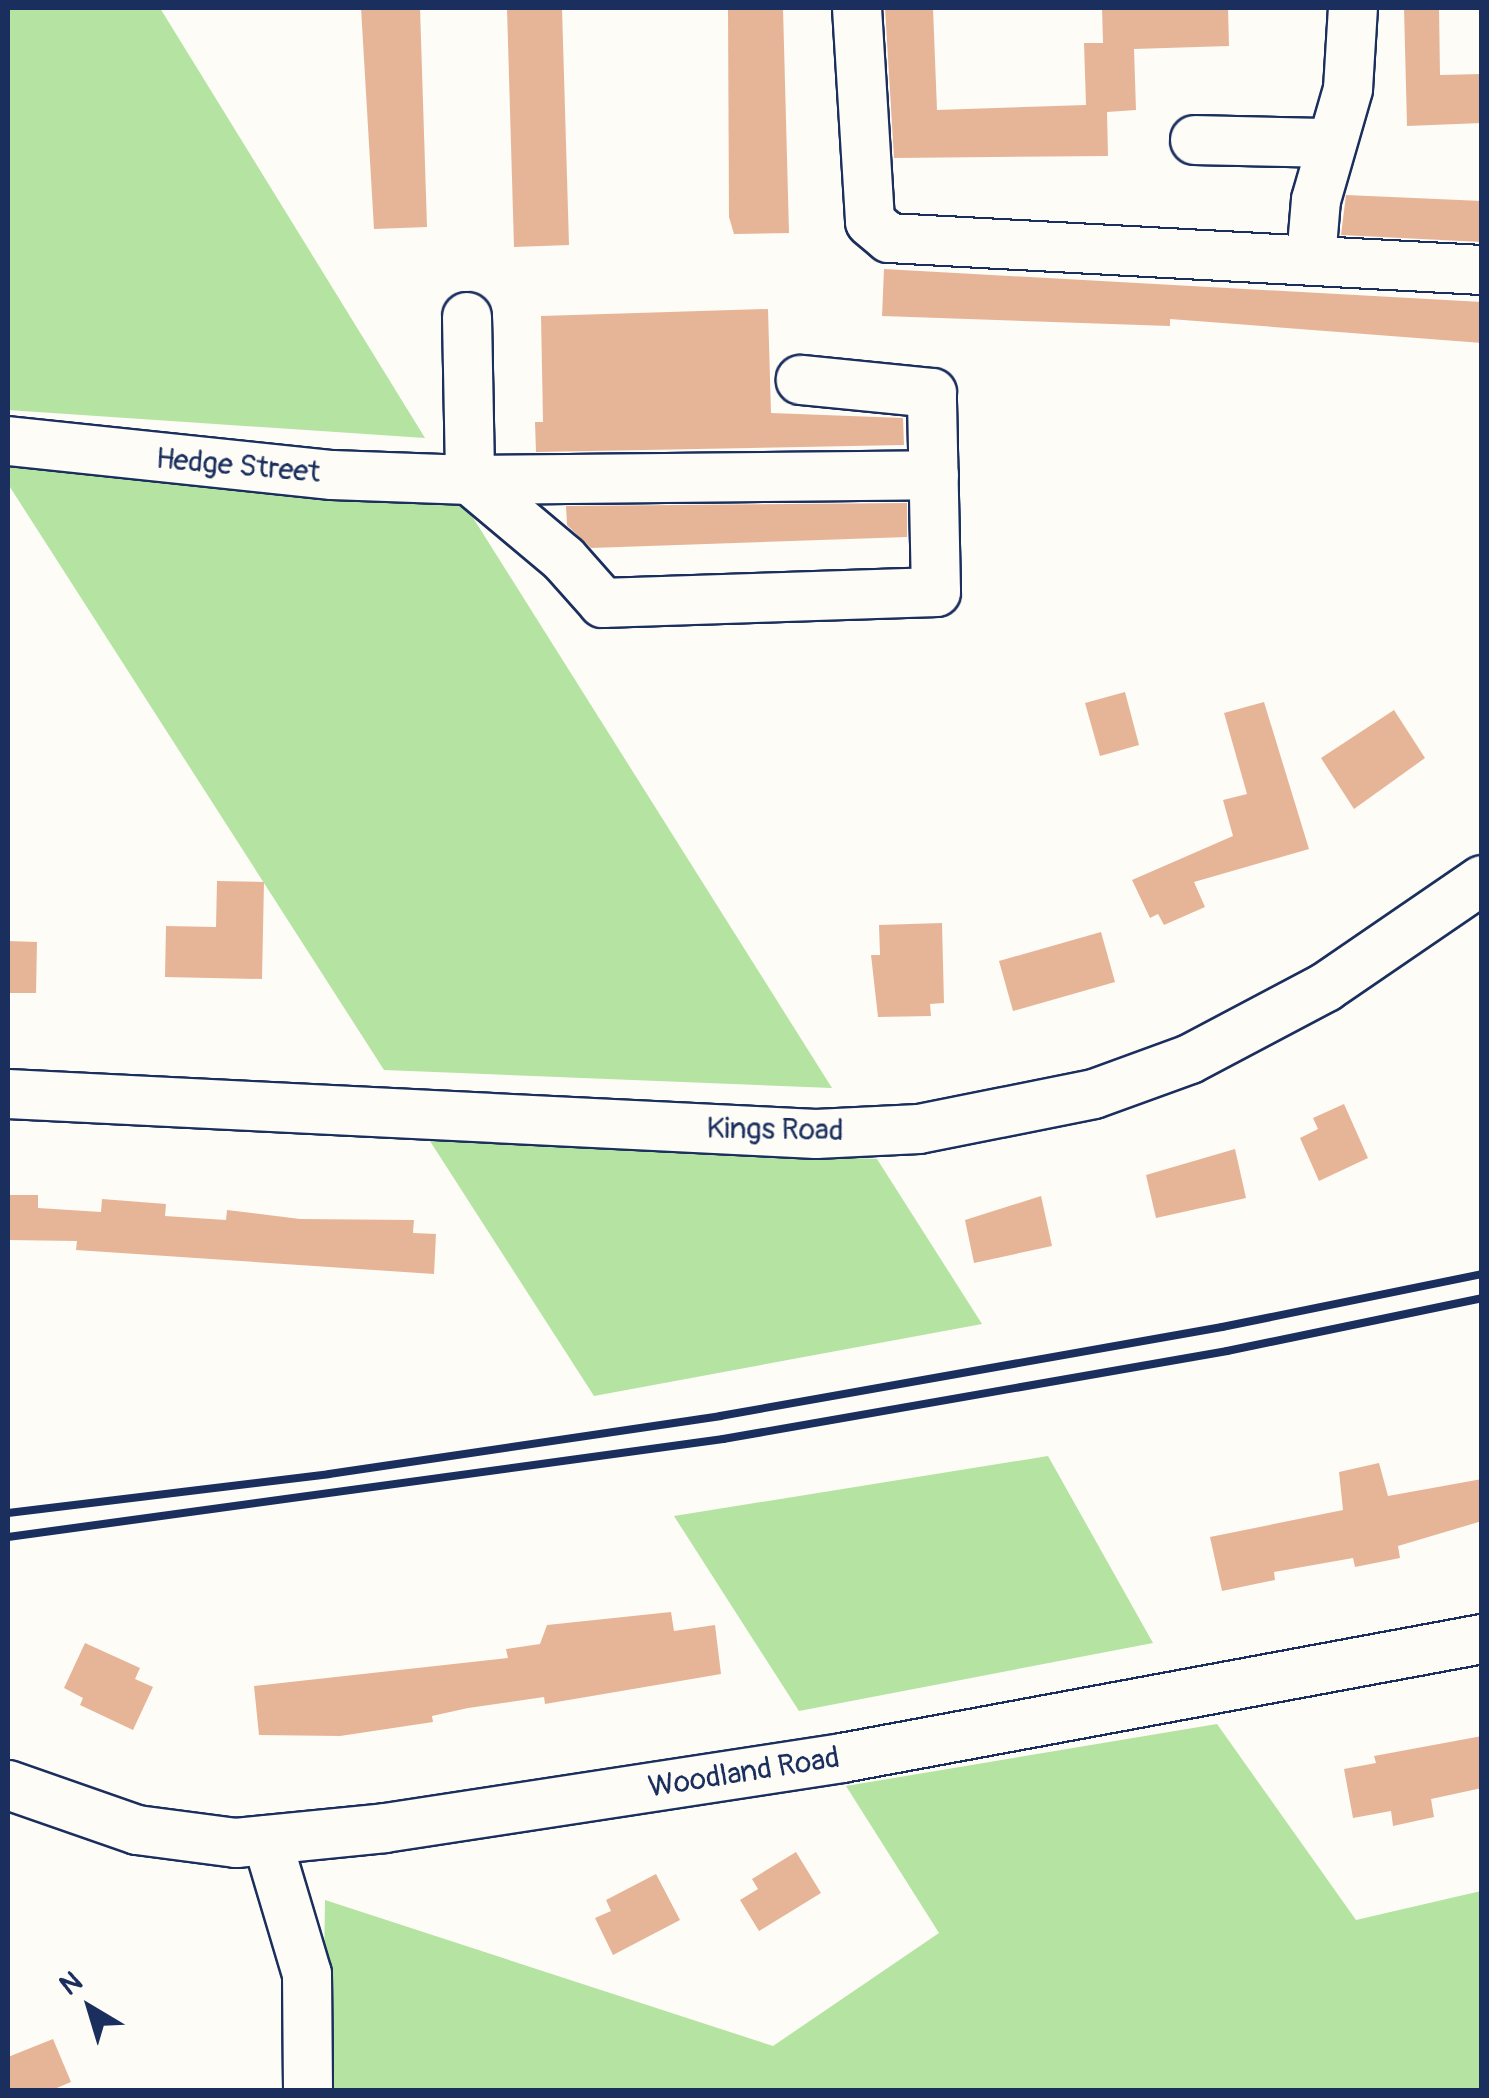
<!DOCTYPE html>
<style>
body{margin:0}
#map{position:relative;width:1489px;height:2098px;overflow:hidden;background:#fdfcf7;font-family:Pangolin,sans-serif}
div>[style]{position:absolute}
[style*='--x']{left:calc(var(--x)*1px);top:calc(var(--y)*1px);width:calc(var(--w)*1px);rotate:calc(var(--a)*1deg)}
.green>*{inset:0;background:#b5e3a1}
.building>*{inset:0;background:#e6b598}
.roads{filter:drop-shadow(2px 0 #1b2f5e) drop-shadow(-2px 0 #1b2f5e) drop-shadow(0 2px #1b2f5e) drop-shadow(0 -2px #1b2f5e)}
.minor>*{height:48px;margin:-24px;padding:0 24px;transform-origin:24px;border-radius:24px;background:#fdfcf7}
.rail>*{height:8px;margin:-4px;padding:0 4px;transform-origin:4px;border-radius:4px;background:#1b2f5e}
span{translate:-50% -50%;white-space:nowrap;text-align:center;line-height:1.15;-webkit-text-stroke:8px #fdfcf7;paint-order:stroke}
.street-label{font-size:30px;color:#1b2f5e}
.frame{position:absolute;inset:0;border:10px solid #1b2f5e;pointer-events:none}
.north{position:absolute;left:40px;top:1958px;width:100px;height:100px;-webkit-text-stroke:8px #fdfcf7;paint-order:stroke;rotate:322deg;font-size:28px;font-weight:700;line-height:40px;text-align:center;color:#1b2f5e}
.north::after{content:'';display:block;margin:auto;width:35px;height:45px;background:#1b2f5e;clip-path:polygon(50% 0,100% 100%,50% 72%,0 100%)}
</style>
<div id="map">
<div class="green">
<div style="clip-path:polygon(8px 8px,160px 8px,425px 438px,8px 410px)"></div>
<div style="clip-path:polygon(8px 458px,465px 505px,832px 1088px,384px 1070px,8px 484px)"></div>
<div style="clip-path:polygon(428px 1138px,877px 1159px,982px 1324px,594px 1396px)"></div>
<div style="clip-path:polygon(1048px 1456px,1153px 1643px,799px 1711px,674px 1516px)"></div>
<div style="clip-path:polygon(1217px 1724px,1356px 1920px,1481px 1891px,1481px 2090px,322px 2090px,325px 1900px,773px 2046px,939px 1933px,846px 1786px)"></div>
</div>
<div class="building">
<div style="clip-path:polygon(361px 8px,420px 8px,427px 227px,374px 229px)"></div>
<div style="clip-path:polygon(507px 8px,562px 8px,569px 245px,514px 247px)"></div>
<div style="clip-path:polygon(728px 8px,783px 8px,789px 233px,734px 234px,729px 217px)"></div>
<div style="clip-path:polygon(885px 8px,933px 8px,937px 110px,1086px 105px,1084px 43px,1103px 43px,1102px 8px,1228px 8px,1229px 46px,1134px 49px,1136px 110px,1107px 112px,1108px 156px,894px 158px)"></div>
<div style="clip-path:polygon(1404px 8px,1439px 8px,1440px 75px,1482px 74px,1482px 123px,1407px 126px)"></div>
<div style="clip-path:polygon(1346px 195px,1482px 201px,1482px 242px,1341px 235px)"></div>
<div style="clip-path:polygon(884px 269px,1482px 302px,1482px 343px,1170px 319px,1170px 326px,882px 316px)"></div>
<div style="clip-path:polygon(768px 309px,771px 413px,903px 418px,904px 445px,536px 452px,535px 422px,543px 422px,541px 316px)"></div>
<div style="clip-path:polygon(907px 503px,907px 537px,591px 548px,567px 525px,566px 506px)"></div>
<div style="clip-path:polygon(1125px 692px,1139px 745px,1100px 756px,1085px 703px)"></div>
<div style="clip-path:polygon(1264px 702px,1309px 849px,1194px 882px,1205px 907px,1164px 925px,1158px 914px,1150px 918px,1132px 880px,1233px 836px,1223px 800px,1247px 794px,1224px 713px)"></div>
<div style="clip-path:polygon(1394px 710px,1425px 758px,1354px 809px,1321px 758px)"></div>
<div style="clip-path:polygon(217px 881px,264px 882px,262px 979px,165px 977px,166px 926px,216px 927px)"></div>
<div style="clip-path:polygon(942px 923px,944px 1003px,930px 1004px,931px 1016px,878px 1017px,871px 955px,880px 955px,879px 925px)"></div>
<div style="clip-path:polygon(1101px 932px,1115px 982px,1013px 1011px,999px 961px)"></div>
<div style="clip-path:polygon(8px 941px,37px 942px,36px 993px,8px 993px)"></div>
<div style="clip-path:polygon(1344px 1104px,1368px 1158px,1319px 1181px,1300px 1138px,1318px 1129px,1313px 1118px)"></div>
<div style="clip-path:polygon(1235px 1149px,1246px 1198px,1156px 1218px,1146px 1175px)"></div>
<div style="clip-path:polygon(8px 1195px,38px 1195px,38px 1208px,101px 1212px,102px 1199px,166px 1204px,165px 1216px,226px 1220px,227px 1210px,300px 1219px,414px 1220px,413px 1233px,436px 1234px,434px 1274px,76px 1250px,77px 1241px,8px 1240px)"></div>
<div style="clip-path:polygon(1041px 1196px,1052px 1246px,974px 1263px,965px 1220px)"></div>
<div style="clip-path:polygon(1379px 1463px,1388px 1496px,1482px 1479px,1482px 1521px,1398px 1546px,1400px 1558px,1355px 1567px,1353px 1558px,1274px 1572px,1275px 1580px,1222px 1591px,1210px 1537px,1343px 1510px,1339px 1472px)"></div>
<div style="clip-path:polygon(671px 1612px,674px 1631px,715px 1625px,721px 1674px,545px 1704px,544px 1697px,468px 1708px,432px 1716px,433px 1722px,340px 1736px,259px 1735px,254px 1686px,508px 1658px,506px 1649px,540px 1644px,547px 1625px)"></div>
<div style="clip-path:polygon(85px 1643px,140px 1668px,135px 1679px,153px 1687px,133px 1730px,80px 1705px,83px 1698px,64px 1688px)"></div>
<div style="clip-path:polygon(1482px 1736px,1482px 1788px,1431px 1799px,1434px 1817px,1393px 1826px,1391px 1811px,1353px 1818px,1344px 1769px,1376px 1763px,1374px 1756px)"></div>
<div style="clip-path:polygon(796px 1852px,821px 1893px,759px 1931px,740px 1900px,758px 1889px,752px 1879px)"></div>
<div style="clip-path:polygon(656px 1874px,680px 1920px,613px 1955px,595px 1918px,611px 1911px,606px 1900px)"></div>
<div style="clip-path:polygon(53px 2039px,71px 2082px,52px 2090px,8px 2090px,8px 2057px)"></div>
</div>
<div class="roads">
<div class="minor">
<div style="--x:857;--y:8;--w:214;--a:86.5"></div>
<div style="--x:870;--y:222;--w:25;--a:40"></div>
<div style="--x:889;--y:238;--w:594;--a:3.09"></div>
<div style="--x:1195;--y:140;--w:136;--a:1.3"></div>
<div style="--x:1311;--y:259;--w:59;--a:-85.2"></div>
<div style="--x:1316;--y:200;--w:116;--a:-73.9"></div>
<div style="--x:1348;--y:89;--w:81;--a:-86.5"></div>
<div style="--x:467;--y:317;--w:163;--a:88.9"></div>
<div style="--x:470;--y:480;--w:123;--a:40"></div>
<div style="--x:564;--y:559;--w:59;--a:48.4"></div>
<div style="--x:603;--y:603;--w:333;--a:-1.9"></div>
<div style="--x:936;--y:592;--w:199;--a:-91.2"></div>
<div style="--x:932;--y:393;--w:132;--a:-174.3"></div>
<div style="--x:8;--y:441;--w:326;--a:6"></div>
<div style="--x:332;--y:475;--w:138;--a:2.1"></div>
<div style="--x:470;--y:480;--w:464;--a:-0.6"></div>
<div style="--x:8;--y:1094;--w:809;--a:2.83"></div>
<div style="--x:816;--y:1134;--w:103;--a:-2.8"></div>
<div style="--x:919;--y:1129;--w:178;--a:-11.3"></div>
<div style="--x:1094;--y:1094;--w:102;--a:-20"></div>
<div style="--x:1190;--y:1059;--w:154;--a:-27.9"></div>
<div style="--x:1326;--y:987;--w:189;--a:-34.4"></div>
<div style="--x:8;--y:1785;--w:137;--a:19.2"></div>
<div style="--x:137;--y:1830;--w:100;--a:7.5"></div>
<div style="--x:236;--y:1843;--w:150;--a:-5.7"></div>
<div style="--x:385;--y:1828;--w:462;--a:-8.7"></div>
<div style="--x:842;--y:1758;--w:651;--a:-10.53"></div>
<div style="--x:267;--y:1840;--w:140;--a:73.4"></div>
<div style="--x:307;--y:1974;--w:116;--a:89.5"></div>
</div>
</div>
<div class="rail">
<div style="--x:8;--y:1513;--w:323;--a:-6.9"></div>
<div style="--x:329;--y:1474;--w:395;--a:-8.4"></div>
<div style="--x:720;--y:1416;--w:510;--a:-10.05"></div>
<div style="--x:1222;--y:1327;--w:265;--a:-11.5"></div>
<div style="--x:8;--y:1537;--w:722;--a:-7.8"></div>
<div style="--x:723;--y:1439;--w:512;--a:-9.9"></div>
<div style="--x:1227;--y:1351;--w:260;--a:-11.7"></div>
</div>
<div class="street-label">
<span style="left:238px;top:466px;rotate:5deg">Hedge Street</span>
<span style="left:775px;top:1130px;rotate:1deg">Kings Road</span>
<span style="left:744px;top:1773px;rotate:-9deg">Woodland Road</span>
</div>
<div class="frame"></div>
<div class="north">N</div>
</div>
